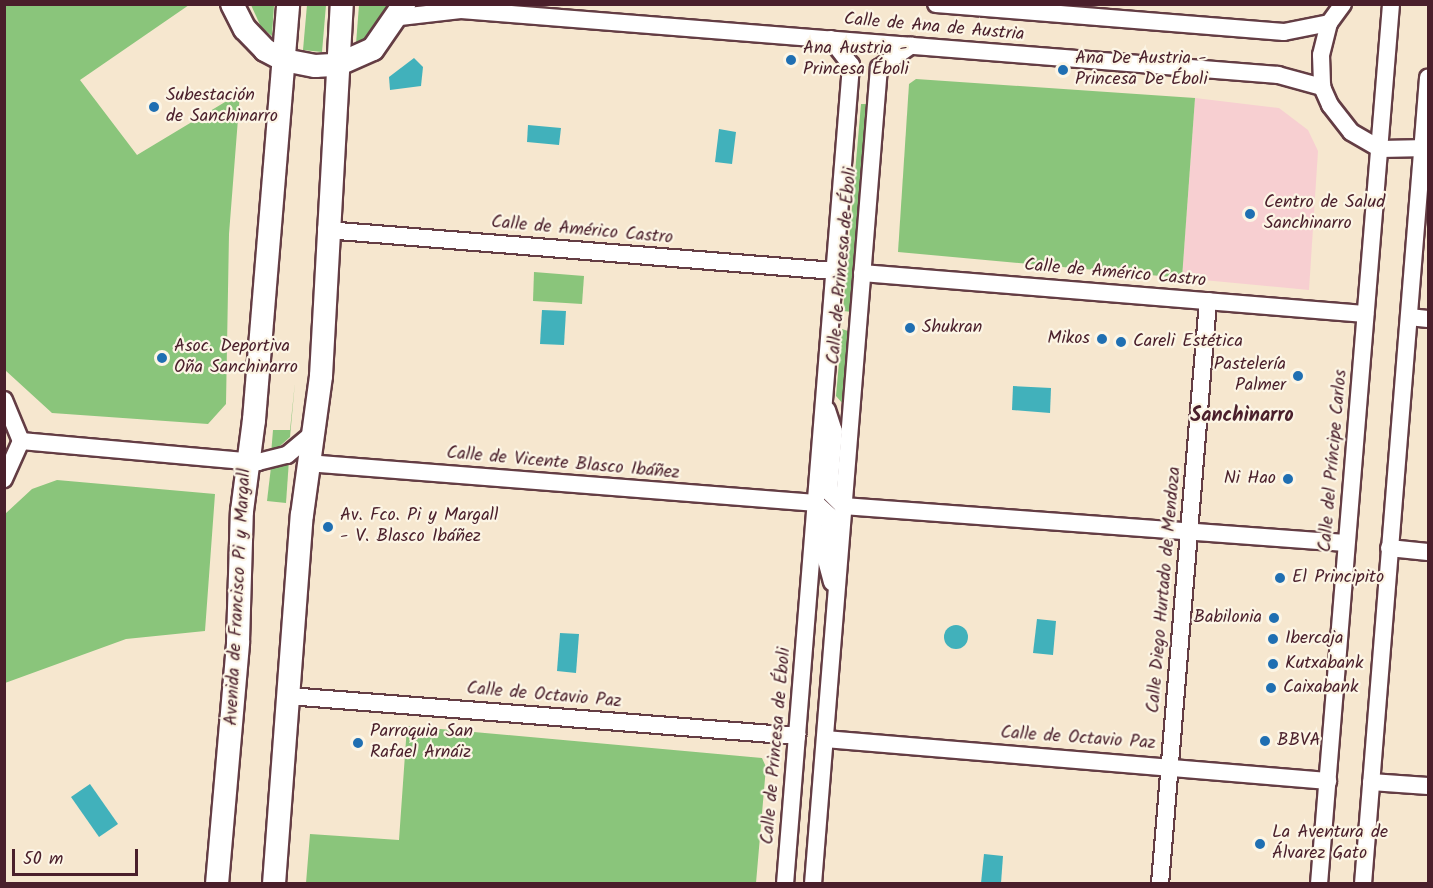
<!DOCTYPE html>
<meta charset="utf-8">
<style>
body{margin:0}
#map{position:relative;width:1433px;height:888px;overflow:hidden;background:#f6e7cf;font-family:Kalam,sans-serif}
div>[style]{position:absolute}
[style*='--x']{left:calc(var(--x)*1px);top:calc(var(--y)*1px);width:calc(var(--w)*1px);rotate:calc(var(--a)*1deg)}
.built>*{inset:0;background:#f7cfd1}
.green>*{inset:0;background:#8ac57b}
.water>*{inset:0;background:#41b1bb}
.round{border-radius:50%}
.roads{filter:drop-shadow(2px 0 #643d44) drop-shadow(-2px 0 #643d44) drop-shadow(0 2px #643d44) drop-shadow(0 -2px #643d44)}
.street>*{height:16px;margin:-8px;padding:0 8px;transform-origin:8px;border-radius:8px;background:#fff}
.secondary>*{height:22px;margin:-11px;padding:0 11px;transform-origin:11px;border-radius:11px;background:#fff}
.dots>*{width:16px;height:16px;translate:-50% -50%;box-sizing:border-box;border:3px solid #fcf5e5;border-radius:50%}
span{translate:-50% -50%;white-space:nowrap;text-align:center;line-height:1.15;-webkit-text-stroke:4.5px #fcf5e5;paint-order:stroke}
.street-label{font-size:18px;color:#4a1f2b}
.poi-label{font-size:18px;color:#4a1f2b}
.left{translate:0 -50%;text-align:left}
.right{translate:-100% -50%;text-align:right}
.neighbourhood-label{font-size:20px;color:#4a1f2b;font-weight:700}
.frame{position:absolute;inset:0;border:6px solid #4a1f2b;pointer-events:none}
.scale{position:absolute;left:12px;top:849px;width:126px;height:27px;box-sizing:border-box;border:3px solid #4a1f2b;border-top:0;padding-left:8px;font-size:18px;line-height:21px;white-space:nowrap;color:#4a1f2b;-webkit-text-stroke:4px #fcf5e5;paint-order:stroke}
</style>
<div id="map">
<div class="built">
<div style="clip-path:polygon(1195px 98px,1279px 108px,1308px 130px,1318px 151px,1309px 290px,1182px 278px)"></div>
</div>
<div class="green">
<div style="clip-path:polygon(5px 4px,189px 5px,80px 80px,137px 155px,240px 93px,229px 234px,226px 404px,208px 424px,52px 413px,5px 370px)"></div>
<div style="clip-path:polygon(251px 5px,274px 5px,272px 36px,261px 27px)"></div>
<div style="clip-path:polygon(307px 5px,326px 5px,322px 52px,303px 50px)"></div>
<div style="clip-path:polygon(359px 5px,390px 5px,369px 37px,356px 44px)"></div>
<div style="clip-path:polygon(916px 79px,1195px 98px,1182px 278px,898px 252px,909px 84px)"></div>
<div style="clip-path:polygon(861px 104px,868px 104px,852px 312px,843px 311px)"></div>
<div style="clip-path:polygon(534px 272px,584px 276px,582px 304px,533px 301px)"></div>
<div style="clip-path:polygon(842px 329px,848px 331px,843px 404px,836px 396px)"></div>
<div style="clip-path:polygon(295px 382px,290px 437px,271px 454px,273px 430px,290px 430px)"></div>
<div style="clip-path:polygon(289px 460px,286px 503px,267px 501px,271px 467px)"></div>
<div style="clip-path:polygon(57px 480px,215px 494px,205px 631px,126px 639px,5px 683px,5px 514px,32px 489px)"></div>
<div style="clip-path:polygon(407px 726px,762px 758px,766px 767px,756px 883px,306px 883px,310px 834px,399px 840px)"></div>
</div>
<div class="water">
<div style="clip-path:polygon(414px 58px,423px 67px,421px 86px,390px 90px,389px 77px)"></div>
<div style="clip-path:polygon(528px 125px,561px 128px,559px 145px,527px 142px)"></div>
<div style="clip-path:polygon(719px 129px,736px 132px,732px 164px,715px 162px)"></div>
<div style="clip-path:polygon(542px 310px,566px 311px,564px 345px,540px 344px)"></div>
<div style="clip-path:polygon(1013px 386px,1051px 388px,1050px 413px,1012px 410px)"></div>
<div style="clip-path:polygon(1037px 619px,1056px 621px,1053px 655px,1033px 653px)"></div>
<div class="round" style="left:944px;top:625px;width:24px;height:24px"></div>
<div style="clip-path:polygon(560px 633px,579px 634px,576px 673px,557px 671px)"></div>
<div style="clip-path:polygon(90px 784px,118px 824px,99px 837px,71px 797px)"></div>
<div style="clip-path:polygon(984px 854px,1003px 856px,1001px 883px,981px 883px)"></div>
</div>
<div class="roads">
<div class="street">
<div style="--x:936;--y:4;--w:349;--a:4.6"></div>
<div style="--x:1284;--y:32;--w:46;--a:-11.3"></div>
<div style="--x:1343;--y:4;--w:24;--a:126"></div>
<div style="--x:1329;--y:23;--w:33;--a:104"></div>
<div style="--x:1321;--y:55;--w:32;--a:88"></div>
<div style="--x:1322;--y:87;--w:20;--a:66"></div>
<div style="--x:1330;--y:105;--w:34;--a:52"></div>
<div style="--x:1351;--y:132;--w:34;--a:30"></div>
<div style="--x:1380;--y:149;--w:48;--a:-1.2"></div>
<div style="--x:400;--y:17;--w:61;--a:-6.5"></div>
<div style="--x:461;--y:10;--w:820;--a:4.55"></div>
<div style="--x:1278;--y:75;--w:46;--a:15.3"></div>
<div style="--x:326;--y:230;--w:511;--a:4.61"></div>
<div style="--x:862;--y:273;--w:505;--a:4.66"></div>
<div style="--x:1409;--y:317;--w:19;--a:6"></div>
<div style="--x:4;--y:400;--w:44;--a:67.5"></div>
<div style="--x:21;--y:441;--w:42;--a:114.1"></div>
<div style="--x:827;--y:410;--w:22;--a:72"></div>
<div style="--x:834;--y:431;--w:61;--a:94.7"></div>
<div style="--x:829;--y:492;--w:20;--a:45"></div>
<div style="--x:843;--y:506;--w:504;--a:4.21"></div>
<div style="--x:21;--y:441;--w:238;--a:5.1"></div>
<div style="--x:258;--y:462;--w:30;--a:-14"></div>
<div style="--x:287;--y:455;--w:30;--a:-40"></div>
<div style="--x:307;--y:463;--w:511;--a:4.49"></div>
<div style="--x:816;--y:503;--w:19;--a:43"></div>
<div style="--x:830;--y:516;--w:44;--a:95.2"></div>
<div style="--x:826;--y:560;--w:23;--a:75"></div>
<div style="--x:1389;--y:548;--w:39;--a:6"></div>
<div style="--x:288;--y:696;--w:511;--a:4.49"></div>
<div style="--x:825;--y:739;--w:505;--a:4.77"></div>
<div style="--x:1371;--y:782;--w:57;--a:4"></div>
<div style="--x:785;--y:884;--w:822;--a:-85.39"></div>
<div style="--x:851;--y:65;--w:33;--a:-128"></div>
<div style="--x:813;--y:884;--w:819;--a:-85.38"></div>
<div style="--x:879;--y:68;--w:39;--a:-35"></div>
<div style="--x:1160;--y:884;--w:585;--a:-85.29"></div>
<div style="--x:1319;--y:884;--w:883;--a:-85.32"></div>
<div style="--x:1363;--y:884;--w:809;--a:-85.39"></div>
</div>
<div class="secondary">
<div style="--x:232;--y:4;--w:28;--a:63"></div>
<div style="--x:245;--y:29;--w:29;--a:46"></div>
<div style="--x:265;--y:50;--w:21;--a:28"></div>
<div style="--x:284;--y:60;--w:32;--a:11"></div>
<div style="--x:315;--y:66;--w:22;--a:-3"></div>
<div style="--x:337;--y:65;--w:39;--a:-24"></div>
<div style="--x:373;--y:49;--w:55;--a:-55.4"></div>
<div style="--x:217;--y:884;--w:243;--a:-85"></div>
<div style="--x:238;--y:642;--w:131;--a:-88.3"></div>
<div style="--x:242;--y:511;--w:92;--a:-82.5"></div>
<div style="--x:254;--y:420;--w:417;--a:-85.3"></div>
<div style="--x:274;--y:884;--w:370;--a:-85.7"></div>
<div style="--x:302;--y:515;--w:140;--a:-82.2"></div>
<div style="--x:321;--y:376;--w:373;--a:-86.8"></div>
</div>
</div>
<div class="dots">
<div style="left:791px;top:60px;background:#1f6fb2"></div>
<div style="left:1063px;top:70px;background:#1f6fb2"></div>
<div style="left:154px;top:107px;background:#1f6fb2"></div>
<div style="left:1250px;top:214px;background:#1f6fb2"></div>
<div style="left:910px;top:328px;background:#1f6fb2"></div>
<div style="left:1102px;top:339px;background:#1f6fb2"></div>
<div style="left:1121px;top:342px;background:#1f6fb2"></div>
<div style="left:162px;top:358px;background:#1f6fb2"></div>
<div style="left:1298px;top:376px;background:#1f6fb2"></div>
<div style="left:1288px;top:479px;background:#1f6fb2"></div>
<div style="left:328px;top:527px;background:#1f6fb2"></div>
<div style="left:1280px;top:578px;background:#1f6fb2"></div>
<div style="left:1274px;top:618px;background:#1f6fb2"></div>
<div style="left:1273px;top:639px;background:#1f6fb2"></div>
<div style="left:1273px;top:664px;background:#1f6fb2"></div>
<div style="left:1271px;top:688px;background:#1f6fb2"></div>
<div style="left:1265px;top:741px;background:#1f6fb2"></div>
<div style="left:358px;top:743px;background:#1f6fb2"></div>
<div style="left:1260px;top:844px;background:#1f6fb2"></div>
</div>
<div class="street-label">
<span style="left:934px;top:28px;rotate:5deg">Calle de Ana de Austria</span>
<span style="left:582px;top:231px;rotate:5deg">Calle de Américo Castro</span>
<span style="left:843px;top:266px;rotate:-85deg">Calle de Princesa de Éboli</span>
<span style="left:1115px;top:274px;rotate:5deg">Calle de Américo Castro</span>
<span style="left:1334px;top:461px;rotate:-85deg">Calle del Príncipe Carlos</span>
<span style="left:563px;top:464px;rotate:5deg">Calle de Vicente Blasco Ibáñez</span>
<span style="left:1165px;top:590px;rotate:-85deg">Calle Diego Hurtado de Mendoza</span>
<span style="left:239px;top:597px;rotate:-87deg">Avenida de Francisco Pi y Margall</span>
<span style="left:544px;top:696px;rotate:5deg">Calle de Octavio Paz</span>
<span style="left:1078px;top:739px;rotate:4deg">Calle de Octavio Paz</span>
<span style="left:777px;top:746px;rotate:-85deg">Calle de Princesa de Éboli</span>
</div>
<div class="poi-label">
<span class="left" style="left:803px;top:60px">Ana Austria -<br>Princesa Éboli</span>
<span class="left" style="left:1075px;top:70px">Ana De Austria -<br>Princesa De Éboli</span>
<span class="left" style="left:166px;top:107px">Subestación<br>de Sanchinarro</span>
<span class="left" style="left:1264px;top:214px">Centro de Salud<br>Sanchinarro</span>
<span class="left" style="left:922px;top:328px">Shukran</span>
<span class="right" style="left:1090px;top:339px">Mikos</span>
<span class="left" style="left:1133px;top:342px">Careli Estética</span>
<span class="left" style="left:174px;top:358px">Asoc. Deportiva<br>Oña Sanchinarro</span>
<span class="right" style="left:1286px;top:376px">Pastelería<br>Palmer</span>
<span class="right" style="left:1276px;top:479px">Ni Hao</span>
<span class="left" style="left:340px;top:527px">Av. Fco. Pi y Margall<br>- V. Blasco Ibáñez</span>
<span class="left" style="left:1292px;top:578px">El Principito</span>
<span class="right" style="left:1262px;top:618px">Babilonia</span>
<span class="left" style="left:1285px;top:639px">Ibercaja</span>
<span class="left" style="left:1285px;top:664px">Kutxabank</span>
<span class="left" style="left:1283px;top:688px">Caixabank</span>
<span class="left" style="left:370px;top:743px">Parroquia San<br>Rafael Arnáiz</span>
<span class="left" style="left:1277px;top:741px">BBVA</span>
<span class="left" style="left:1272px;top:844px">La Aventura de<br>Álvarez Gato</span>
</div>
<div class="neighbourhood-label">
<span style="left:1242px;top:416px">Sanchinarro</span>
</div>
<div class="frame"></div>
<div class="scale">50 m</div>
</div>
